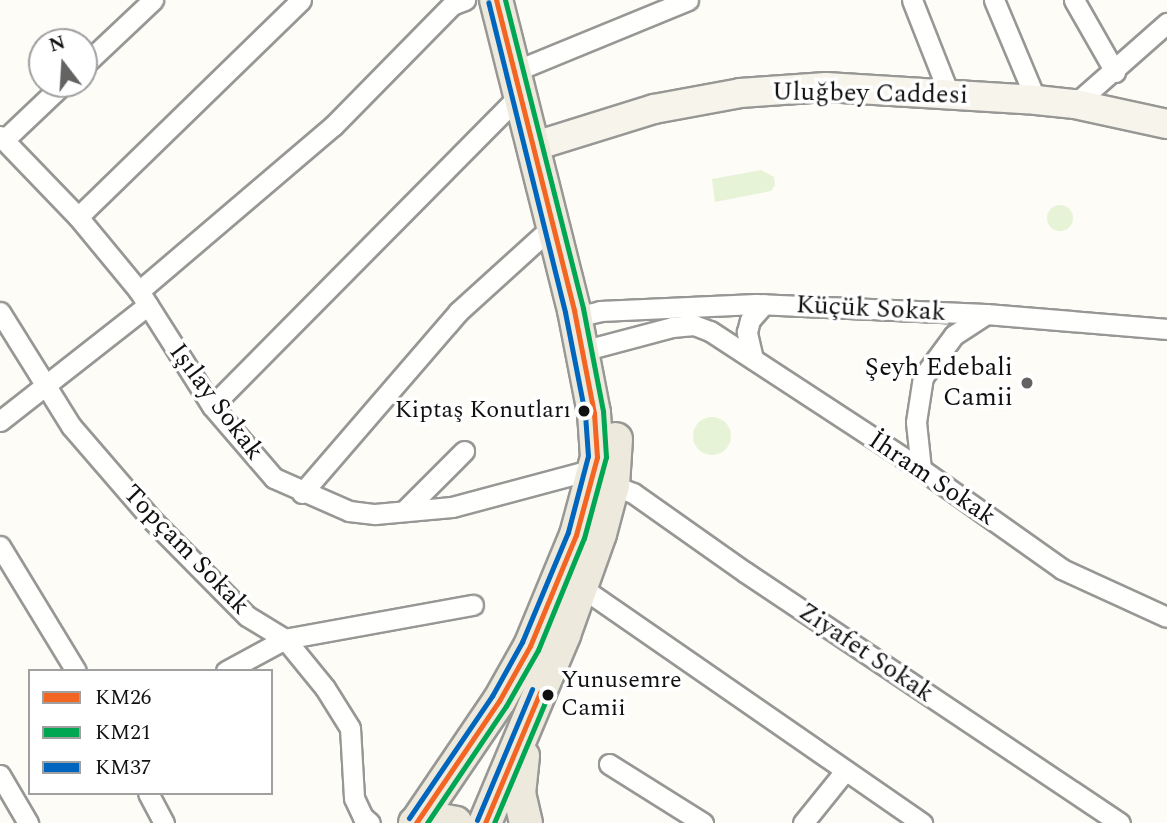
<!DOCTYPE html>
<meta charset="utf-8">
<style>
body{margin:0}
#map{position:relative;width:1167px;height:823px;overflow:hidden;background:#fdfcf7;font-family:Spectral,serif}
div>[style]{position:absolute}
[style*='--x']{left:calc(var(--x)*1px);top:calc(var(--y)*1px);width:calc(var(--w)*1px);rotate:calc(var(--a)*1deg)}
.green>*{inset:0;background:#e7f3d7}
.round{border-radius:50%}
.roads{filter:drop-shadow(2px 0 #979795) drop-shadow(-2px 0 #979795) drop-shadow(0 2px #979795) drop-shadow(0 -2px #979795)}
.street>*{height:19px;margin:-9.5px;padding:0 9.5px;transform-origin:9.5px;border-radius:9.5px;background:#fffffe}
.secondary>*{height:28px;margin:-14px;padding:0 14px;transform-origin:14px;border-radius:14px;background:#f6f4eb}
.primary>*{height:32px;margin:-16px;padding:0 16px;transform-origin:16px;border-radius:16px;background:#ede9dc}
.bus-1>*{height:5px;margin:-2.5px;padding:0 2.5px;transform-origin:2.5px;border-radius:2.5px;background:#f26522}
.bus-2>*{height:5px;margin:-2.5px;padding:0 2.5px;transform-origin:2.5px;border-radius:2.5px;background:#00a651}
.bus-3>*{height:5px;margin:-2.5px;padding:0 2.5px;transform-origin:2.5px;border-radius:2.5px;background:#0065bd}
.dots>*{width:19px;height:19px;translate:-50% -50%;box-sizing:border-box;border:4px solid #fff;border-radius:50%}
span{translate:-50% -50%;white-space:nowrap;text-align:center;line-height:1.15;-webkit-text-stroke:7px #fff;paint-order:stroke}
.bus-label{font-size:24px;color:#111}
.right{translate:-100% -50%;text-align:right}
.left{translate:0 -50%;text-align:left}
.street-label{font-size:26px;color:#111}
.poi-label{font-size:26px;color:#111}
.legend{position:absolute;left:28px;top:669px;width:245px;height:126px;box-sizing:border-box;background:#fff;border:2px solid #a0a0a0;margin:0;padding:9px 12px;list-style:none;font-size:21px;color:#111}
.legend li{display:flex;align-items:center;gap:14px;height:35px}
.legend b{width:35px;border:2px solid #a0a0a0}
.north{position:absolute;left:28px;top:28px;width:70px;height:70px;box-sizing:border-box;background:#fff;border:2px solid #a0a0a0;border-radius:50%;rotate:343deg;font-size:19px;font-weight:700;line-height:28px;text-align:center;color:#111}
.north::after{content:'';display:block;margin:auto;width:24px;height:32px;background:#646362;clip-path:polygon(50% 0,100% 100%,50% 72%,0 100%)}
</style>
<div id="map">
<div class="green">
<div style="clip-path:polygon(761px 170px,774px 177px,775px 185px,771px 191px,715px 202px,712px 179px)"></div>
<div class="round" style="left:1047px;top:205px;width:26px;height:26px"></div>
<div class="round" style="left:693px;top:417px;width:38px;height:38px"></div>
</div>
<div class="roads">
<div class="street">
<div style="--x:912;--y:0;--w:101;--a:68.5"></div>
<div style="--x:994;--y:0;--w:108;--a:67.2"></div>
<div style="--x:1074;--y:0;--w:83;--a:60.3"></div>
<div style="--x:84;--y:65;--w:95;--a:-43.3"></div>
<div style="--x:515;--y:71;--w:187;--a:-22.3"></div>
<div style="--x:1075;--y:104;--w:123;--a:-41.4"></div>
<div style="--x:0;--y:136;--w:112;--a:46.1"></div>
<div style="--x:78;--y:217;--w:96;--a:50.5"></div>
<div style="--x:139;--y:291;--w:136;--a:57.6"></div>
<div style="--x:212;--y:406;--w:95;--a:49.3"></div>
<div style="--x:274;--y:478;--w:82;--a:23.7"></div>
<div style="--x:349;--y:511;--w:26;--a:7"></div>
<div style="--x:375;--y:514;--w:77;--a:-5.2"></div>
<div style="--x:452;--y:507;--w:147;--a:-15"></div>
<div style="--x:4;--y:140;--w:81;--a:-43.5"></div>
<div style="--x:78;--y:217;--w:311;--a:-44.2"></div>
<div style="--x:139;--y:291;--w:255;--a:-40.4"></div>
<div style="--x:333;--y:126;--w:170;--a:-45.5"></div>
<div style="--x:452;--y:5;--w:14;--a:-21"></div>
<div style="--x:0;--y:312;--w:134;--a:58.1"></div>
<div style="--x:71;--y:426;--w:124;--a:49.2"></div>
<div style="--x:152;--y:520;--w:135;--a:45.3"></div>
<div style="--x:247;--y:616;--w:44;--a:31.2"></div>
<div style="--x:285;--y:639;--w:63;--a:50.8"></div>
<div style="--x:325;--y:688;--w:47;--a:58"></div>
<div style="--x:350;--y:728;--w:70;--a:86.7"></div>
<div style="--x:354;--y:798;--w:21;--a:65"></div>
<div style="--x:363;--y:817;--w:9;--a:41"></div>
<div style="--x:575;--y:317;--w:26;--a:-13"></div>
<div style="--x:600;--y:311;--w:156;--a:-2.6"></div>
<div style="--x:756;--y:304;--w:230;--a:2.5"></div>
<div style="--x:986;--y:314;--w:182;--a:4.7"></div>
<div style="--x:582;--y:351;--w:93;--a:-14.9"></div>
<div style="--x:672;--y:327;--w:22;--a:-5"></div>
<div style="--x:694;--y:325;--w:17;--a:21"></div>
<div style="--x:710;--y:331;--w:252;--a:33.2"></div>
<div style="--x:921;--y:469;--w:173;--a:35.3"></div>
<div style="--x:1062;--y:569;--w:115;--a:24.6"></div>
<div style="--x:753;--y:359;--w:28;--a:-103"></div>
<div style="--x:747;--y:332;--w:12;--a:-76"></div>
<div style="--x:750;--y:320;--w:21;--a:-49"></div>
<div style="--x:212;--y:406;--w:439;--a:-45.3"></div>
<div style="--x:0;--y:421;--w:188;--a:-38.1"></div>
<div style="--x:921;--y:469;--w:47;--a:-96.1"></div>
<div style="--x:916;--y:422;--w:46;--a:-81.2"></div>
<div style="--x:923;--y:377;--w:52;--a:-53.6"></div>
<div style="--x:954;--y:335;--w:38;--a:-33"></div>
<div style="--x:613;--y:485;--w:22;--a:22"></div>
<div style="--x:633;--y:493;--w:137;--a:35.2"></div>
<div style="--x:745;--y:572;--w:451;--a:33.8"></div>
<div style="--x:302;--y:493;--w:239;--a:-49.2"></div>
<div style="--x:458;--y:312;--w:130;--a:-42.2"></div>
<div style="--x:404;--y:511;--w:85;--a:-45"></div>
<div style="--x:0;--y:546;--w:146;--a:58.7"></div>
<div style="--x:581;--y:587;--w:415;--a:34.7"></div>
<div style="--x:226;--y:671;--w:67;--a:-28.5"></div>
<div style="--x:285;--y:639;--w:191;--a:-10.3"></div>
<div style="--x:609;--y:764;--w:111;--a:32.1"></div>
<div style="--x:0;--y:775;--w:56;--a:59.7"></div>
<div style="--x:148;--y:793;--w:34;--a:62"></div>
<div style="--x:803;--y:823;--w:67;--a:-51.1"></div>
</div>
<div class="secondary">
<div style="--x:535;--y:146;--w:125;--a:-17.3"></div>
<div style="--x:654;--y:109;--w:87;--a:-10.5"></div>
<div style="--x:740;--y:93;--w:86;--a:-4"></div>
<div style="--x:826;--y:87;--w:210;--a:3.5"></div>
<div style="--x:1036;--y:100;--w:39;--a:6"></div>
<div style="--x:1075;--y:104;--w:94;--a:12.3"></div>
</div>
<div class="primary">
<div style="--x:523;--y:756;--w:37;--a:96"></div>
<div style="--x:519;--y:793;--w:31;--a:77"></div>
<div style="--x:415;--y:823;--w:15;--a:-20"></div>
<div style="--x:429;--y:818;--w:27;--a:10"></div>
<div style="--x:416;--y:823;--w:148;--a:-55.8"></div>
<div style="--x:499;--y:701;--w:63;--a:-60.6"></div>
<div style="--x:530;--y:646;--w:120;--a:-67.5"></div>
<div style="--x:576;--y:535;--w:81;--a:-74.9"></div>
<div style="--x:597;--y:457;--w:44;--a:-93.9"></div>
<div style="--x:594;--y:413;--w:105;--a:-101"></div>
<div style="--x:574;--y:310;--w:320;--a:-104.1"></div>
<div style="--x:485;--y:823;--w:204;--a:-67.2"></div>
<div style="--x:564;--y:635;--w:107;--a:-70.4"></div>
<div style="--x:600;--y:534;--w:51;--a:-75.1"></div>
<div style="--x:613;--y:485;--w:46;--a:-86.3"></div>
</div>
</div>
<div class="bus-1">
<div style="--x:416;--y:823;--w:148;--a:-55.8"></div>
<div style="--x:499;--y:701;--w:63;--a:-60.6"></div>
<div style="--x:530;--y:646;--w:120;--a:-67.5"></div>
<div style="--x:576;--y:535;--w:81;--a:-74.9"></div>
<div style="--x:597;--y:457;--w:44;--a:-93.9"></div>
<div style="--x:594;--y:413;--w:105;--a:-101"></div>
<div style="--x:574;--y:310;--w:320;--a:-104.1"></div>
<div style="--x:485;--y:823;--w:142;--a:-67.2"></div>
</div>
<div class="bus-2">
<div style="--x:427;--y:823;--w:141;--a:-56"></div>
<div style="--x:506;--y:706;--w:64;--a:-60.3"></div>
<div style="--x:538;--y:650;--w:121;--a:-67.7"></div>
<div style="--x:584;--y:538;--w:84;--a:-74.8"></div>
<div style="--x:606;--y:457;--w:46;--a:-93.7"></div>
<div style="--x:603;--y:411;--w:105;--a:-101"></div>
<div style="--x:583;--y:308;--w:318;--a:-104.2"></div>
<div style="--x:494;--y:823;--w:139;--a:-67.1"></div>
</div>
<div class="bus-3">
<div style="--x:409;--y:818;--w:148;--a:-55.8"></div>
<div style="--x:492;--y:696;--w:62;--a:-60.9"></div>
<div style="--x:522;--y:642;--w:119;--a:-67.3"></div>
<div style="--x:568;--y:532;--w:79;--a:-75.3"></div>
<div style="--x:588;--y:456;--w:42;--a:-94.1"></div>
<div style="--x:585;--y:414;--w:104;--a:-101.1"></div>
<div style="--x:565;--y:312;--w:319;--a:-103.9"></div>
<div style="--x:477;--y:820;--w:142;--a:-67.2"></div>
</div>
<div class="dots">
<div style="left:1027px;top:383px;background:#646362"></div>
<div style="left:584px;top:411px;background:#111"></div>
<div style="left:548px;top:695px;background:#111"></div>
</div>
<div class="bus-label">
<span class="right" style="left:571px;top:411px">Kiptaş Konutları</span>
<span class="left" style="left:561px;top:695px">Yunusemre<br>Cami̇i̇</span>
</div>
<div class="street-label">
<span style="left:870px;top:94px;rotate:1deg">Uluğbey Caddesi</span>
<span style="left:871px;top:309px;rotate:3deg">Küçük Sokak</span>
<span style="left:216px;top:402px;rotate:53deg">Işılay Sokak</span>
<span style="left:932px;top:479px;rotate:34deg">İhram Sokak</span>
<span style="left:186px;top:550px;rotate:46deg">Topçam Sokak</span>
<span style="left:866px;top:653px;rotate:34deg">Ziyafet Sokak</span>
</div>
<div class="poi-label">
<span class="right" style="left:1013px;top:383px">Şeyh Edebali<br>Camii</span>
</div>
<ul class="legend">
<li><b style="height:9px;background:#f26522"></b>KM26</li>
<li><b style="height:9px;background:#00a651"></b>KM21</li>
<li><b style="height:9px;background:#0065bd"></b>KM37</li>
</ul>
<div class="north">N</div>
</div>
